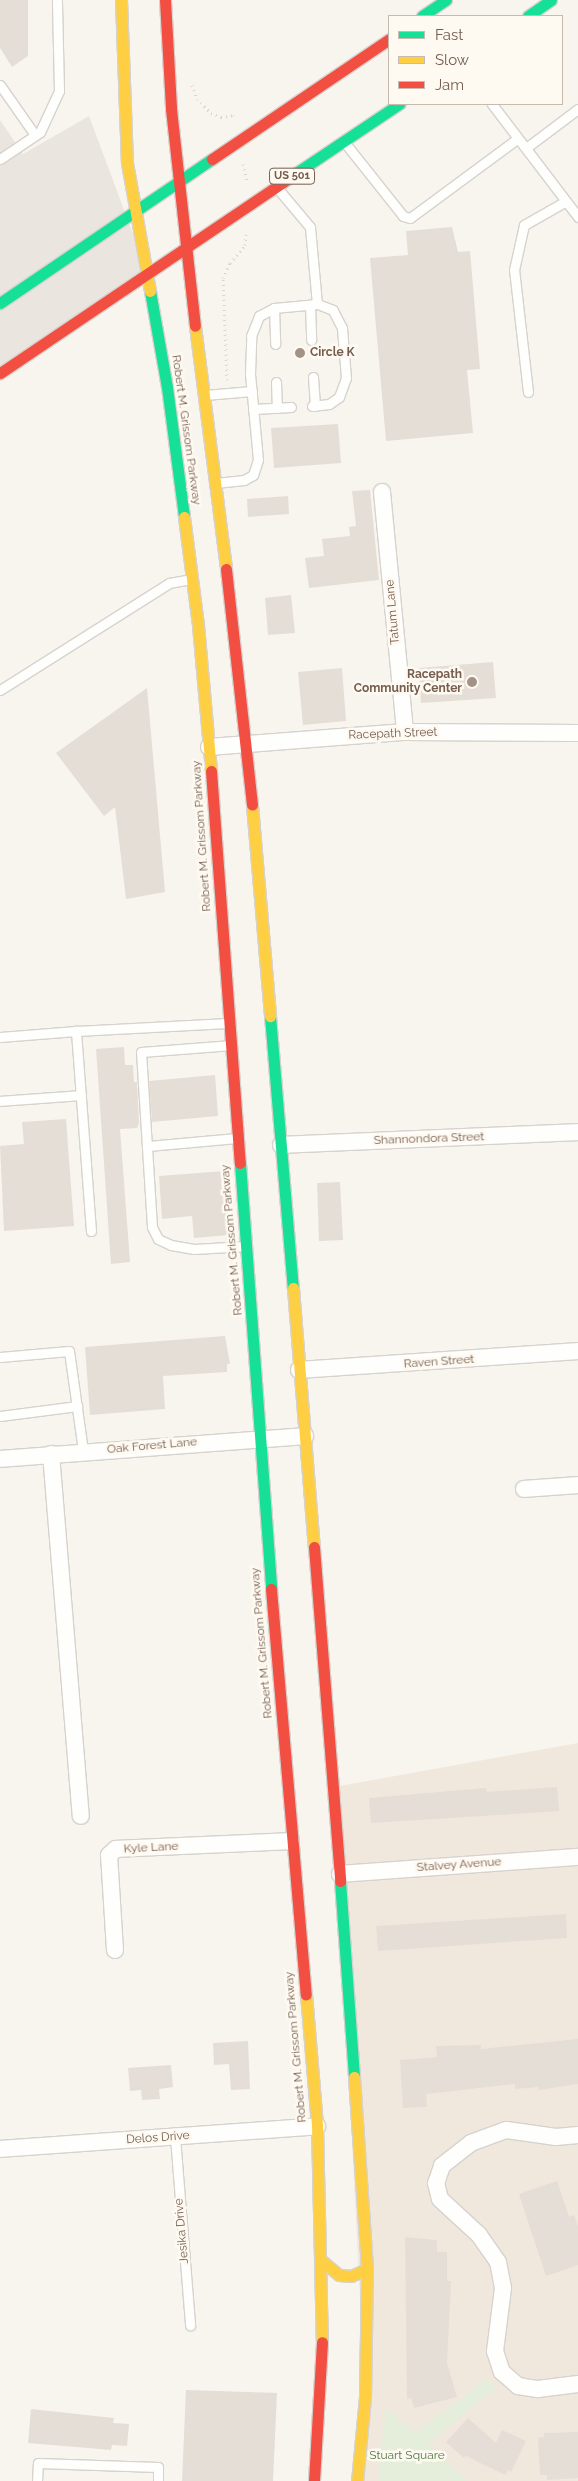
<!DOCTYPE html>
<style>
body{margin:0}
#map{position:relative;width:578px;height:2481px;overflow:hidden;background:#f8f5ef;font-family:Raleway,sans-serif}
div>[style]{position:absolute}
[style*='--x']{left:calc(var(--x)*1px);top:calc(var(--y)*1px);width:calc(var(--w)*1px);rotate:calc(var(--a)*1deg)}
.residential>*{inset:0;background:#f0e8dd}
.industrial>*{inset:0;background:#eae5df}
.green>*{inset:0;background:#e5eeda}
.building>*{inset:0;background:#e4ded6}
.path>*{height:3px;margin-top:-1.5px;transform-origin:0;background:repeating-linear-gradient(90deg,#dad5cf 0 1px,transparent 0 5px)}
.roads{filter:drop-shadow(1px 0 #d7d2cd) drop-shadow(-1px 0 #d7d2cd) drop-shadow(0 1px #d7d2cd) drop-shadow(0 -1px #d7d2cd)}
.lane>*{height:9px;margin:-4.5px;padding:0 4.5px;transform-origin:4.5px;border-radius:4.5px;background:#fefefd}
.street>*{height:16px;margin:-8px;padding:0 8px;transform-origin:8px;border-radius:8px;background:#fefefd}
.fast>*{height:11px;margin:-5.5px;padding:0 5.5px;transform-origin:5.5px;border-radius:5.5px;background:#16e098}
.slow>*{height:11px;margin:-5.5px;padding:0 5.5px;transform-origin:5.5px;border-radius:5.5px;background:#ffcf43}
.jam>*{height:11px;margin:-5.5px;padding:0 5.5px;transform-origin:5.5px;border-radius:5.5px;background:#f24e42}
.dots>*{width:14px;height:14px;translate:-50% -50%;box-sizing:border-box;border:2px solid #fef9f1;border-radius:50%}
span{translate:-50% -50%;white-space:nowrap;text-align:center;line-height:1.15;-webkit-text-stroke:5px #fef9f1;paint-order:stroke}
.shield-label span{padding:1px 4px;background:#fef9f1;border:1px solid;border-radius:4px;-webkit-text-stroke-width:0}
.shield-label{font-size:11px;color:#755e4f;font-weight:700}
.poi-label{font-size:12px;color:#755e4f;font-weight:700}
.left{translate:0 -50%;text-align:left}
.right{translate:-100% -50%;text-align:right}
.street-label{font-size:12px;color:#755e4f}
.park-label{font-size:12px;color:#547a47}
.legend{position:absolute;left:388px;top:15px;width:175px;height:90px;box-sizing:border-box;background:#fef9f1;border:1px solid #c7bbb0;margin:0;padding:6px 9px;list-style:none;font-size:15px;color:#755e4f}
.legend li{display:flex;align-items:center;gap:10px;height:25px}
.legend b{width:25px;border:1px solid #c7bbb0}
</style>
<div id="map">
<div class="residential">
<div style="clip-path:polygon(578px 1743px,578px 2481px,357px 2481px,365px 2397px,334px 1787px)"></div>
</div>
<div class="industrial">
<div style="clip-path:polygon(89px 116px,148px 274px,0 370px,0 120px,23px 154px)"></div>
</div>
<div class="green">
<div style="clip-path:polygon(487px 2378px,497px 2387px,428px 2444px,468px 2481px,378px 2481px,386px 2408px,415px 2433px)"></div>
</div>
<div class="building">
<div style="clip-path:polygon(0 0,28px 0,28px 56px,12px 67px,0 48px)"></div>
<div style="clip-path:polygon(452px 227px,458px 252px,470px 251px,480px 369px,467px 370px,473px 433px,386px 441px,370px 258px,408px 255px,406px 231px)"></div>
<div style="clip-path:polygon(338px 424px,341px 463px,274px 468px,271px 428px)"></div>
<div style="clip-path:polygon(370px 490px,379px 580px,309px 588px,305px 558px,324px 556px,322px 539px,350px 536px,349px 527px,356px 526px,352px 491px)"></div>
<div style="clip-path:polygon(288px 496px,289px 514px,248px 517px,247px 499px)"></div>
<div style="clip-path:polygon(291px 595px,295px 633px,268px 635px,265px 598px)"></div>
<div style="clip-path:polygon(493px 662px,496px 698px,421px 703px,419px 668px)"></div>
<div style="clip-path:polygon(342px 668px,346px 721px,303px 725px,298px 672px)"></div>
<div style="clip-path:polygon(147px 688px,165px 892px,126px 899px,115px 807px,104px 816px,56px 753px)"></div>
<div style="clip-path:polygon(124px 1047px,125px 1065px,133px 1065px,134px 1082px,137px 1082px,139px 1123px,137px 1128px,120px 1129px,130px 1262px,111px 1264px,96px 1049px)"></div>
<div style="clip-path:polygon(215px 1075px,218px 1116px,152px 1122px,149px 1081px)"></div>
<div style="clip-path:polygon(66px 1119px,74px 1226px,4px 1231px,0 1146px,24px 1144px,22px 1122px)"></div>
<div style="clip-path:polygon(224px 1171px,229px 1235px,194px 1238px,192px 1216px,162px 1219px,159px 1176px)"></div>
<div style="clip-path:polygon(340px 1182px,343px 1240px,319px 1241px,317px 1183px)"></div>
<div style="clip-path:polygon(225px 1336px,230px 1364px,227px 1364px,227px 1372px,163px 1376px,165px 1409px,90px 1415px,85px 1347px)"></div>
<div style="clip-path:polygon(557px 1787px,559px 1811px,371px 1823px,369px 1798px,486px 1788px,487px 1792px)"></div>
<div style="clip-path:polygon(566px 1914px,567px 1938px,378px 1951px,376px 1926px)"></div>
<div style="clip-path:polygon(578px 2039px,578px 2084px,539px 2090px,538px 2087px,515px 2089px,515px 2084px,426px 2094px,427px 2107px,403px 2108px,400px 2060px,437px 2057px,436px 2046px,481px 2045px,481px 2049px)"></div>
<div style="clip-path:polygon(248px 2041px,250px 2089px,231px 2090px,229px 2064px,214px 2065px,213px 2043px)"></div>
<div style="clip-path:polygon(171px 2065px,173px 2087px,159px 2089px,160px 2099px,142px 2100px,141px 2090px,130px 2091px,128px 2068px)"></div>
<div style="clip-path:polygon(557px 2181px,569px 2217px,574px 2215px,578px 2227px,578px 2265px,546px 2276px,519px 2194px)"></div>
<div style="clip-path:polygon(405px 2237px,437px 2240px,437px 2252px,447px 2252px,447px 2281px,451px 2281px,447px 2363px,457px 2397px,414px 2408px,411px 2398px,407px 2399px)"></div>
<div style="clip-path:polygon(186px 2390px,277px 2393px,273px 2481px,182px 2481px)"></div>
<div style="clip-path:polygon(31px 2409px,114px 2418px,113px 2423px,129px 2424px,127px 2446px,112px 2445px,111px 2450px,28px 2443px)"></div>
<div style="clip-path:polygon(468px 2418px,496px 2443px,502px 2430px,526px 2441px,511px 2472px,508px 2470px,505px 2475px,466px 2456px,464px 2458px,446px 2442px)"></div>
<div style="clip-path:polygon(578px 2432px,578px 2478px,547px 2480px,547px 2475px,540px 2475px,538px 2438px,544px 2437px,544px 2433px)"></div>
</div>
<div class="path">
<div style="--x:192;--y:85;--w:15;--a:70"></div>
<div style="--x:197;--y:99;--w:20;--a:45"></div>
<div style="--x:211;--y:113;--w:11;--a:22"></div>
<div style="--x:221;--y:117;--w:12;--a:-9"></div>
<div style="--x:233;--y:115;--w:4;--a:76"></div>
<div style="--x:243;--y:164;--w:16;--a:76"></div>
<div style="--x:227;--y:380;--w:102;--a:-92.2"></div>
<div style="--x:223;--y:278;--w:17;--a:-65"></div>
<div style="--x:230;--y:263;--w:23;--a:-50"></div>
<div style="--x:245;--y:245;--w:11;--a:-85"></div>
</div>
<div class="roads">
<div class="lane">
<div style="--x:0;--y:85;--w:61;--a:55"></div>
<div style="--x:492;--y:104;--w:142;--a:52.7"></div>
<div style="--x:345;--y:143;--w:93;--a:51.5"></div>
<div style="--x:403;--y:216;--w:7;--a:16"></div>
<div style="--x:410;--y:218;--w:134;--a:-36.5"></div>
<div style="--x:526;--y:148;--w:65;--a:-36.9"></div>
<div style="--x:0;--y:159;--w:48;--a:-34"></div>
<div style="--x:40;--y:132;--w:45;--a:-65.1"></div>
<div style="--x:59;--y:91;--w:91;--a:-91.3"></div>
<div style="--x:310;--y:305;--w:35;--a:88"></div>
<div style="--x:274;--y:308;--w:36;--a:88"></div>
<div style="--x:313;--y:377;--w:29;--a:86"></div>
<div style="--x:276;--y:382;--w:26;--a:88"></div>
<div style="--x:528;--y:392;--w:123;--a:-96.5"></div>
<div style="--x:514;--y:270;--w:46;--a:-77.5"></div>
<div style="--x:524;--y:225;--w:48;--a:-29.7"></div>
<div style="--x:205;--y:395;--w:47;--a:-4.9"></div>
<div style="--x:312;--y:406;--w:17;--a:-7"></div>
<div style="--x:329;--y:404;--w:12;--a:-35"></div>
<div style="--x:339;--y:397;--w:20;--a:-70"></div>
<div style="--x:346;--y:378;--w:50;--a:-94.6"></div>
<div style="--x:342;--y:328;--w:20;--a:-117"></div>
<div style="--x:333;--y:310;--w:17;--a:-159"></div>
<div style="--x:253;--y:409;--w:38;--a:-3"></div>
<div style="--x:216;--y:483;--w:28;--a:-6"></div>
<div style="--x:244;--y:480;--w:10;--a:-29"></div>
<div style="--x:253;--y:475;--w:16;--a:-72"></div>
<div style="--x:258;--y:460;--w:86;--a:-95.3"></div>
<div style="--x:250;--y:374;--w:38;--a:-88"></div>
<div style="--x:251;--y:336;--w:22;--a:-68"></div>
<div style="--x:259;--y:316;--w:17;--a:-28"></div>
<div style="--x:274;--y:308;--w:43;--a:-5.3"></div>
<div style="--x:317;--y:304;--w:77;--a:-95.2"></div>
<div style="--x:310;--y:227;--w:50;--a:-130.1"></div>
<div style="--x:0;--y:690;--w:200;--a:-32.3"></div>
<div style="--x:169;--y:583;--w:22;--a:-10"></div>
<div style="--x:0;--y:1037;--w:76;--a:-4.5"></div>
<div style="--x:232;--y:1045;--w:91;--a:175.6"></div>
<div style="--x:141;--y:1052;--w:175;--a:86.4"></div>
<div style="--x:152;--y:1227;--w:13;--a:63"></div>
<div style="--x:158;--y:1239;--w:14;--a:25"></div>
<div style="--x:171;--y:1245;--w:23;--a:10"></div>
<div style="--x:194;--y:1249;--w:52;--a:-3.3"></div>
<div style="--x:0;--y:1101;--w:81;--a:-4.2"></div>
<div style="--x:148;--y:1146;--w:89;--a:-5.1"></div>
<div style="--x:91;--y:1231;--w:201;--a:-94.3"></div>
<div style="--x:76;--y:1031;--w:152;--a:-3"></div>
<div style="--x:0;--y:1357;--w:69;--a:-5"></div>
<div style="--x:69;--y:1351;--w:101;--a:82"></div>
<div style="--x:0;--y:1416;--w:78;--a:-7.4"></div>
<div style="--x:175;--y:2137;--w:189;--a:85.4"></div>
<div style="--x:37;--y:2481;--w:18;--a:-87"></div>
<div style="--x:38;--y:2463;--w:120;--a:1.9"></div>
<div style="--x:158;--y:2467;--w:14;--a:90"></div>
</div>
<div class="street">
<div style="--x:382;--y:492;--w:241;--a:84.5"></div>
<div style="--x:209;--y:747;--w:197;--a:-4.4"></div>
<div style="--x:405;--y:732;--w:173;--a:0.3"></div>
<div style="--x:281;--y:1145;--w:297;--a:-2.5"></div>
<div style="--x:299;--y:1370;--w:280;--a:-3.9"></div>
<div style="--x:51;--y:1454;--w:363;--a:85.3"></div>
<div style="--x:0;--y:1459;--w:306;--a:-4.3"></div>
<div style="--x:524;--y:1489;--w:54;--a:-4.2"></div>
<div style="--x:340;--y:1874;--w:239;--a:-4.1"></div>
<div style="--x:115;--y:1950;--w:95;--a:-93.6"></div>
<div style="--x:109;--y:1855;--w:9;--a:-41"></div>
<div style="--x:116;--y:1849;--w:175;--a:-2.6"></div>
<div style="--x:578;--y:2135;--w:22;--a:175"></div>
<div style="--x:556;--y:2137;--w:50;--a:-172"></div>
<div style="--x:506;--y:2130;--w:37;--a:160"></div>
<div style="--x:471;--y:2143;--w:37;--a:142"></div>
<div style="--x:442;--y:2166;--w:18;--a:109"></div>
<div style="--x:436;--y:2183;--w:16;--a:76"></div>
<div style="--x:440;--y:2199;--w:53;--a:42.7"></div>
<div style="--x:479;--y:2235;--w:33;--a:55"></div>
<div style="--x:498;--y:2262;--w:26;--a:79"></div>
<div style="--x:503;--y:2288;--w:64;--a:97.2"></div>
<div style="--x:495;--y:2351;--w:22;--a:72"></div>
<div style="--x:502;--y:2372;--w:21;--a:41"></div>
<div style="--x:518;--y:2386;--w:20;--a:9"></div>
<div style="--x:538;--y:2389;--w:40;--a:-7.1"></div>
<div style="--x:0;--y:2149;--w:318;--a:-4.1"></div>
</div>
<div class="fast">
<div style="--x:422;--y:16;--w:29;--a:-34"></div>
<div style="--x:528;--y:16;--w:28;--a:-35"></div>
<div style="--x:293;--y:175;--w:128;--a:-33.8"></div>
<div style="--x:150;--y:291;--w:97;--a:80"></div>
<div style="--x:167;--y:387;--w:131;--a:82.5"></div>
<div style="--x:0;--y:303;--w:256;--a:-34.2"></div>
<div style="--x:270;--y:1016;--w:273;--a:85.2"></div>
<div style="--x:240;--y:1163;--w:427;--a:85.8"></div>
<div style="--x:340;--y:1881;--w:196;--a:85.9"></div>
</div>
<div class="slow">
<div style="--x:121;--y:0;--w:163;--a:87.9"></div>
<div style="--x:127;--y:163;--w:130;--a:79.8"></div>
<div style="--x:195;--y:326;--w:245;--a:82.7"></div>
<div style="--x:184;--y:517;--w:109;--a:82.6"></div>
<div style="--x:198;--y:625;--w:147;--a:84.9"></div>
<div style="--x:252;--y:805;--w:212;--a:85.1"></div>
<div style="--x:293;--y:1288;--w:260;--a:85.4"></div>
<div style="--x:306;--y:1994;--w:132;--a:85.2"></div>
<div style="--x:317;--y:2126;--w:216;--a:88.7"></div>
<div style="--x:354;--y:2077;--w:192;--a:86.1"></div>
<div style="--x:367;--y:2269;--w:128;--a:90.9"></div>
<div style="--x:365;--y:2397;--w:84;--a:95.4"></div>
<div style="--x:321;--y:2260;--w:23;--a:40"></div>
<div style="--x:339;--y:2275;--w:12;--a:5"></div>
<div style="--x:351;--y:2276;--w:17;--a:-24"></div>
</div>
<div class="jam">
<div style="--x:165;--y:0;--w:109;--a:86.8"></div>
<div style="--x:171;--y:109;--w:218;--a:83.7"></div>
<div style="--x:212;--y:159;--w:214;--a:-34.1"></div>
<div style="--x:0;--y:373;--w:354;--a:-34"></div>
<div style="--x:226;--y:569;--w:237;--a:83.7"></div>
<div style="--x:211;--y:771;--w:393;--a:85.8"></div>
<div style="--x:314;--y:1547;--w:335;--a:85.5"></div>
<div style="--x:271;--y:1589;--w:407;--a:85.1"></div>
<div style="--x:314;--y:2481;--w:139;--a:-86.7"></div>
</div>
</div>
<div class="dots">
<div style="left:300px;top:353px;background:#a39387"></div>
<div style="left:472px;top:682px;background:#a39387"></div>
</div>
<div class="shield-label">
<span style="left:292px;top:176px">US 501</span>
</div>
<div class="poi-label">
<span class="left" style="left:310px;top:353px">Circle K</span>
<span class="right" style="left:462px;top:682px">Racepath<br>Community Center</span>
</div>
<div class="street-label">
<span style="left:186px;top:430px;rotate:82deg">Robert M. Grissom Parkway</span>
<span style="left:393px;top:612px;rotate:-95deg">Tatum Lane</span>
<span style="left:393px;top:734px;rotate:-2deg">Racepath Street</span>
<span style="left:202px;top:836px;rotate:-94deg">Robert M. Grissom Parkway</span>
<span style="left:429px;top:1139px;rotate:-2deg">Shannondora Street</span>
<span style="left:232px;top:1240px;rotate:-95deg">Robert M. Grissom Parkway</span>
<span style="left:439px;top:1362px;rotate:-4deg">Raven Street</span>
<span style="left:152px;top:1446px;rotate:-5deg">Oak Forest Lane</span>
<span style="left:262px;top:1643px;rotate:-95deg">Robert M. Grissom Parkway</span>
<span style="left:151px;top:1848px;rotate:-3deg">Kyle Lane</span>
<span style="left:459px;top:1865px;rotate:-4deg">Stalvey Avenue</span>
<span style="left:296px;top:2047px;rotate:-95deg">Robert M. Grissom Parkway</span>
<span style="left:158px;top:2138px;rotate:-4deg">Delos Drive</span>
<span style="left:182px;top:2231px;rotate:-95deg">Jesika Drive</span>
</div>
<div class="park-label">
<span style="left:407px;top:2456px">Stuart Square</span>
</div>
<ul class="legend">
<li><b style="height:6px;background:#16e098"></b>Fast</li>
<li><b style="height:6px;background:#ffcf43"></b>Slow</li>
<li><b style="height:6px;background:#f24e42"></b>Jam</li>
</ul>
</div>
